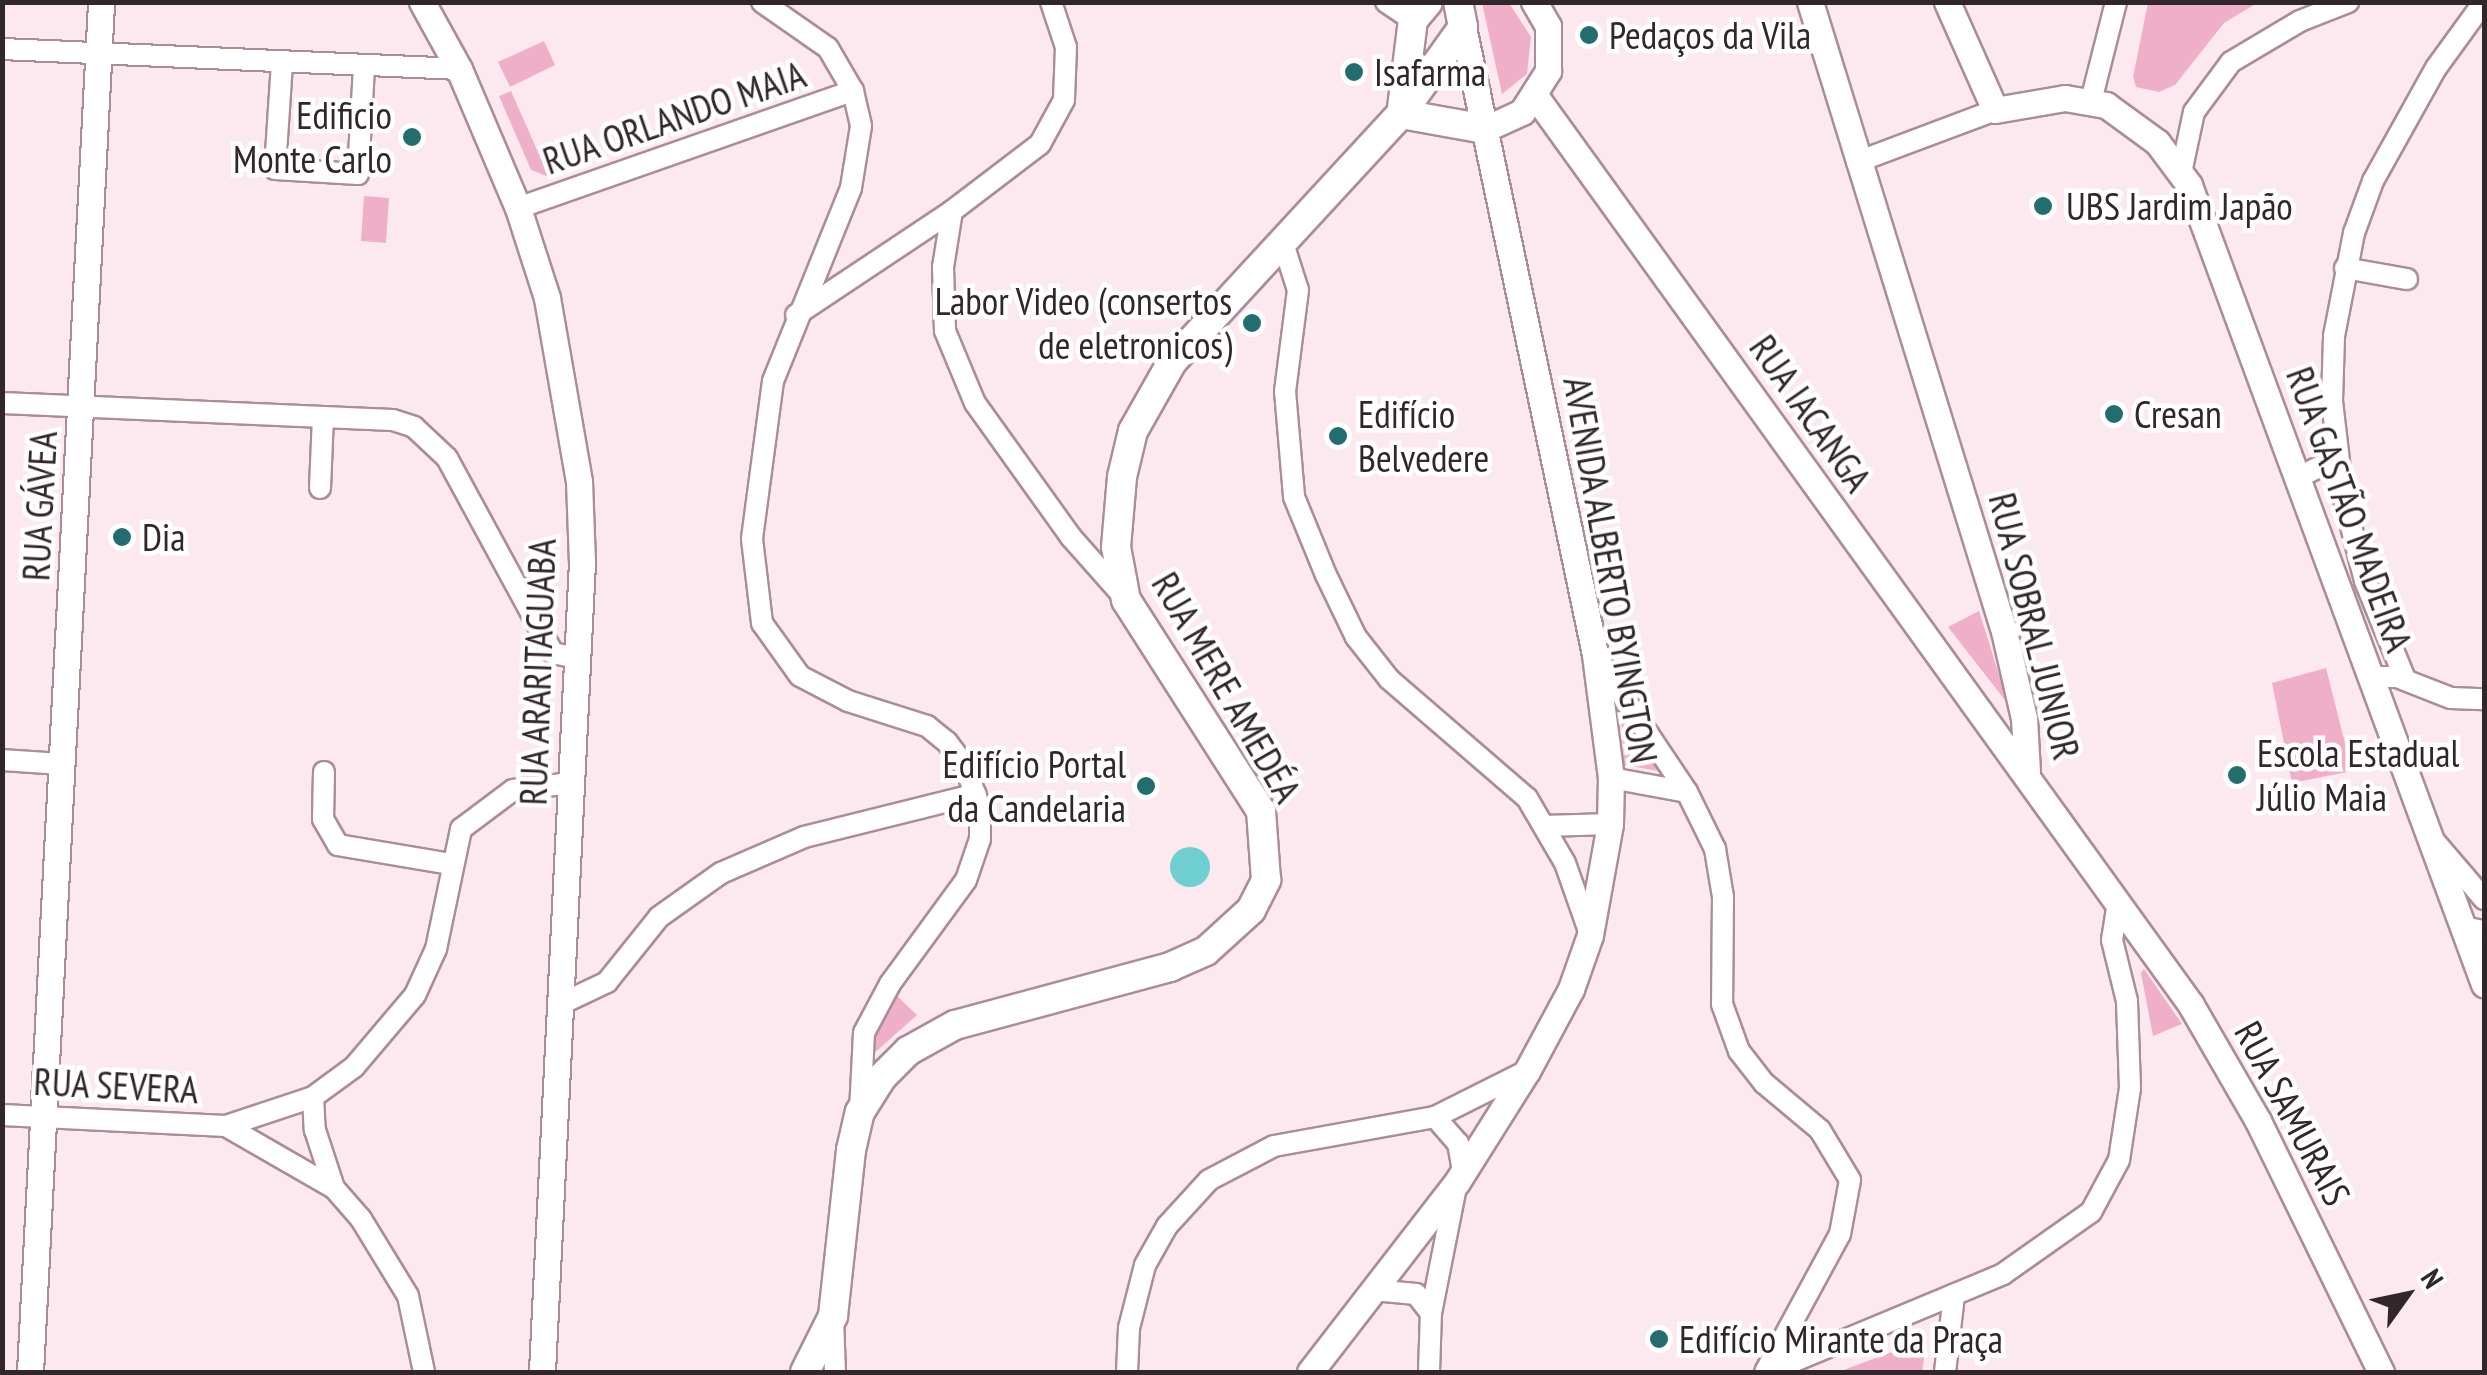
<!DOCTYPE html>
<meta charset="utf-8">
<style>
body{margin:0}
#map{position:relative;width:2487px;height:1375px;overflow:hidden;background:#fce9f0;font-family:"PT Sans Narrow",sans-serif}
div>[style]{position:absolute}
[style*='--x']{left:calc(var(--x)*1px);top:calc(var(--y)*1px);width:calc(var(--w)*1px);rotate:calc(var(--a)*1deg)}
.green>*{inset:0;background:#efafc9}
.water>*{inset:0;background:#6fcecf}
.round{border-radius:50%}
.roads{filter:drop-shadow(2px 0 #ab8d98) drop-shadow(-2px 0 #ab8d98) drop-shadow(0 2px #ab8d98) drop-shadow(0 -2px #ab8d98)}
.minor>*{height:20px;margin:-10px;padding:0 10px;transform-origin:10px;border-radius:10px;background:#fff}
.tertiary>*{height:25px;margin:-12.5px;padding:0 12.5px;transform-origin:12.5px;border-radius:12.5px;background:#fff}
.secondary>*{height:28px;margin:-14px;padding:0 14px;transform-origin:14px;border-radius:14px;background:#fff}
.dots>*{width:28px;height:28px;translate:-50% -50%;box-sizing:border-box;border:5px solid #fff;border-radius:50%}
span{translate:-50% -50%;white-space:nowrap;text-align:center;line-height:1.15;-webkit-text-stroke:9px #fff;paint-order:stroke}
.poi-label{font-size:38px;color:#31262a}
.left{translate:0 -50%;text-align:left}
.right{translate:-100% -50%;text-align:right}
.street-label{font-size:38px;color:#31262a}
.frame{position:absolute;inset:0;border:5px solid #31262a;pointer-events:none}
.north{position:absolute;left:2357px;top:1245px;width:100px;height:100px;-webkit-text-stroke:8px #fff;paint-order:stroke;rotate:57deg;font-size:28px;font-weight:700;line-height:40px;text-align:center;color:#31262a}
.north::after{content:'';display:block;margin:auto;width:35px;height:45px;background:#31262a;clip-path:polygon(50% 0,100% 100%,50% 72%,0 100%)}
</style>
<div id="map">
<div class="green">
<div style="clip-path:polygon(1482px 3px,1509px 3px,1531px 37px,1527px 74px,1502px 94px)"></div>
<div style="clip-path:polygon(2148px 3px,2148px 2px,2257px 3px,2224px 23px,2175px 85px,2159px 92px,2136px 87px,2133px 77px)"></div>
<div style="clip-path:polygon(544px 41px,555px 65px,510px 87px,498px 62px)"></div>
<div style="clip-path:polygon(511px 91px,549px 177px,531px 170px,499px 96px)"></div>
<div style="clip-path:polygon(364px 196px,389px 198px,386px 243px,361px 241px)"></div>
<div style="clip-path:polygon(1979px 611px,1990px 646px,2008px 704px,1948px 627px)"></div>
<div style="clip-path:polygon(2326px 668px,2352px 771px,2292px 783px,2272px 683px)"></div>
<div style="clip-path:polygon(1621px 719px,1659px 771px,1624px 765px)"></div>
<div style="clip-path:polygon(2144px 969px,2182px 1024px,2153px 1036px,2141px 973px)"></div>
<div style="clip-path:polygon(897px 996px,917px 1015px,871px 1056px,870px 1034px)"></div>
<div style="clip-path:polygon(1927px 1339px,1922px 1372px,1838px 1372px,1919px 1342px)"></div>
</div>
<div class="water">
<div class="round" style="left:1170px;top:847px;width:40px;height:40px"></div>
</div>
<div class="roads">
<div class="minor">
<div style="--x:762;--y:2;--w:80;--a:34.9"></div>
<div style="--x:828;--y:48;--w:50;--a:59.8"></div>
<div style="--x:853;--y:91;--w:36;--a:77"></div>
<div style="--x:861;--y:126;--w:63;--a:99.2"></div>
<div style="--x:851;--y:188;--w:208;--a:112"></div>
<div style="--x:773;--y:381;--w:159;--a:97.6"></div>
<div style="--x:752;--y:539;--w:85;--a:83.2"></div>
<div style="--x:762;--y:623;--w:65;--a:54.4"></div>
<div style="--x:800;--y:676;--w:54;--a:27.5"></div>
<div style="--x:848;--y:701;--w:83;--a:17.6"></div>
<div style="--x:927;--y:726;--w:26;--a:39"></div>
<div style="--x:947;--y:742;--w:30;--a:53"></div>
<div style="--x:965;--y:766;--w:45;--a:70.3"></div>
<div style="--x:980;--y:808;--w:31;--a:90"></div>
<div style="--x:980;--y:839;--w:43;--a:108.9"></div>
<div style="--x:966;--y:880;--w:129;--a:126.2"></div>
<div style="--x:890;--y:984;--w:55;--a:118"></div>
<div style="--x:864;--y:1033;--w:79;--a:92.9"></div>
<div style="--x:1051;--y:2;--w:47;--a:71.6"></div>
<div style="--x:1066;--y:47;--w:53;--a:92.2"></div>
<div style="--x:1064;--y:100;--w:50;--a:118.6"></div>
<div style="--x:1040;--y:144;--w:111;--a:142.7"></div>
<div style="--x:952;--y:211;--w:57;--a:99.1"></div>
<div style="--x:943;--y:267;--w:64;--a:88.2"></div>
<div style="--x:945;--y:331;--w:78;--a:67.4"></div>
<div style="--x:975;--y:403;--w:165;--a:54.4"></div>
<div style="--x:1071;--y:537;--w:81;--a:48.5"></div>
<div style="--x:1386;--y:2;--w:32;--a:34"></div>
<div style="--x:2;--y:49;--w:457;--a:2.5"></div>
<div style="--x:282;--y:63;--w:106;--a:93.8"></div>
<div style="--x:275;--y:169;--w:83;--a:3.4"></div>
<div style="--x:358;--y:174;--w:109;--a:-86.8"></div>
<div style="--x:2091;--y:101;--w:102;--a:-75.8"></div>
<div style="--x:1857;--y:162;--w:147;--a:-20.6"></div>
<div style="--x:2181;--y:173;--w:62;--a:-78"></div>
<div style="--x:2194;--y:112;--w:62;--a:-53.5"></div>
<div style="--x:2231;--y:62;--w:80;--a:-30.7"></div>
<div style="--x:2300;--y:21;--w:52;--a:-21.6"></div>
<div style="--x:518;--y:208;--w:355;--a:-19.3"></div>
<div style="--x:1282;--y:240;--w:52;--a:72.3"></div>
<div style="--x:1298;--y:290;--w:102;--a:97.3"></div>
<div style="--x:1285;--y:391;--w:106;--a:85.1"></div>
<div style="--x:1294;--y:497;--w:84;--a:67.7"></div>
<div style="--x:1326;--y:575;--w:69;--a:64.2"></div>
<div style="--x:1356;--y:637;--w:53;--a:51.8"></div>
<div style="--x:1389;--y:679;--w:182;--a:40.8"></div>
<div style="--x:1527;--y:798;--w:75;--a:59.7"></div>
<div style="--x:1565;--y:863;--w:75;--a:70.6"></div>
<div style="--x:2345;--y:268;--w:63;--a:10.1"></div>
<div style="--x:796;--y:315;--w:187;--a:-33.7"></div>
<div style="--x:2;--y:403;--w:391;--a:2.5"></div>
<div style="--x:393;--y:420;--w:22;--a:18"></div>
<div style="--x:414;--y:427;--w:45;--a:43.2"></div>
<div style="--x:447;--y:458;--w:222;--a:61.5"></div>
<div style="--x:553;--y:653;--w:24;--a:12"></div>
<div style="--x:2297;--y:478;--w:45;--a:-26.6"></div>
<div style="--x:320;--y:488;--w:71;--a:-87.6"></div>
<div style="--x:1596;--y:656;--w:164;--a:56.2"></div>
<div style="--x:1687;--y:792;--w:64;--a:63.8"></div>
<div style="--x:1715;--y:849;--w:49;--a:80.5"></div>
<div style="--x:1723;--y:897;--w:107;--a:90.5"></div>
<div style="--x:1722;--y:1004;--w:50;--a:70.1"></div>
<div style="--x:1739;--y:1051;--w:41;--a:52"></div>
<div style="--x:1764;--y:1083;--w:73;--a:40"></div>
<div style="--x:1820;--y:1130;--w:58;--a:59"></div>
<div style="--x:1850;--y:1180;--w:55;--a:100.5"></div>
<div style="--x:1840;--y:1234;--w:157;--a:118.5"></div>
<div style="--x:2372;--y:677;--w:25;--a:0"></div>
<div style="--x:2397;--y:677;--w:58;--a:21.3"></div>
<div style="--x:2451;--y:698;--w:33;--a:2"></div>
<div style="--x:2405;--y:679;--w:106;--a:-112.2"></div>
<div style="--x:2365;--y:581;--w:89;--a:-104.3"></div>
<div style="--x:2343;--y:495;--w:95;--a:-96.7"></div>
<div style="--x:2332;--y:401;--w:65;--a:-88.2"></div>
<div style="--x:2334;--y:336;--w:105;--a:-79"></div>
<div style="--x:2354;--y:233;--w:55;--a:-69.9"></div>
<div style="--x:2373;--y:181;--w:129;--a:-60.9"></div>
<div style="--x:2436;--y:68;--w:82;--a:-54"></div>
<div style="--x:2;--y:760;--w:61;--a:3.8"></div>
<div style="--x:324;--y:772;--w:47;--a:91.2"></div>
<div style="--x:323;--y:819;--w:30;--a:60"></div>
<div style="--x:338;--y:845;--w:114;--a:9.6"></div>
<div style="--x:1611;--y:778;--w:77;--a:10.4"></div>
<div style="--x:1545;--y:826;--w:65;--a:-1.8"></div>
<div style="--x:2436;--y:843;--w:74;--a:49.4"></div>
<div style="--x:2463;--y:927;--w:21;--a:11"></div>
<div style="--x:563;--y:1003;--w:49;--a:-25.5"></div>
<div style="--x:607;--y:982;--w:83;--a:-51.3"></div>
<div style="--x:659;--y:917;--w:76;--a:-35.4"></div>
<div style="--x:721;--y:873;--w:90;--a:-23.4"></div>
<div style="--x:804;--y:837;--w:177;--a:-14"></div>
<div style="--x:313;--y:1097;--w:33;--a:87"></div>
<div style="--x:315;--y:1130;--w:61;--a:71.9"></div>
<div style="--x:2;--y:1115;--w:224;--a:2.8"></div>
<div style="--x:226;--y:1126;--w:92;--a:-18.4"></div>
<div style="--x:313;--y:1097;--w:51;--a:-36.2"></div>
<div style="--x:354;--y:1067;--w:94;--a:-49.7"></div>
<div style="--x:415;--y:995;--w:51;--a:-65.5"></div>
<div style="--x:436;--y:949;--w:123;--a:-78.2"></div>
<div style="--x:461;--y:829;--w:65;--a:-36.9"></div>
<div style="--x:513;--y:790;--w:58;--a:-6.9"></div>
<div style="--x:1435;--y:1117;--w:35;--a:49"></div>
<div style="--x:1458;--y:1143;--w:29;--a:80"></div>
<div style="--x:226;--y:1126;--w:125;--a:29.9"></div>
<div style="--x:334;--y:1188;--w:41;--a:48.9"></div>
<div style="--x:361;--y:1219;--w:90;--a:58.6"></div>
<div style="--x:408;--y:1296;--w:78;--a:78.1"></div>
<div style="--x:1373;--y:1290;--w:43;--a:5.3"></div>
<div style="--x:1416;--y:1294;--w:24;--a:52"></div>
<div style="--x:833;--y:1318;--w:54;--a:87.9"></div>
<div style="--x:1127;--y:1372;--w:44;--a:-87.4"></div>
<div style="--x:1129;--y:1328;--w:65;--a:-75.7"></div>
<div style="--x:1145;--y:1265;--w:45;--a:-60.6"></div>
<div style="--x:1167;--y:1226;--w:62;--a:-47.6"></div>
<div style="--x:1209;--y:1180;--w:73;--a:-27.6"></div>
<div style="--x:1274;--y:1146;--w:164;--a:-10.2"></div>
<div style="--x:1435;--y:1117;--w:101;--a:-26.6"></div>
<div style="--x:1429;--y:1372;--w:59;--a:-88.1"></div>
<div style="--x:1431;--y:1313;--w:128;--a:-78.8"></div>
<div style="--x:1768;--y:1372;--w:255;--a:-22.6"></div>
<div style="--x:2003;--y:1274;--w:108;--a:-35.2"></div>
<div style="--x:2091;--y:1212;--w:59;--a:-61.7"></div>
<div style="--x:2119;--y:1160;--w:73;--a:-81.3"></div>
<div style="--x:2130;--y:1088;--w:87;--a:-92"></div>
<div style="--x:2127;--y:1001;--w:63;--a:-103.8"></div>
<div style="--x:2112;--y:940;--w:39;--a:-81"></div>
<div style="--x:1945;--y:1372;--w:78;--a:-83.3"></div>
</div>
<div class="tertiary">
<div style="--x:422;--y:2;--w:77;--a:61.1"></div>
<div style="--x:459;--y:69;--w:151;--a:67"></div>
<div style="--x:518;--y:208;--w:95;--a:72.1"></div>
<div style="--x:547;--y:298;--w:186;--a:80.1"></div>
<div style="--x:579;--y:481;--w:81;--a:87.9"></div>
<div style="--x:582;--y:562;--w:811;--a:92.83"></div>
<div style="--x:1810;--y:2;--w:658;--a:72.86"></div>
<div style="--x:2004;--y:631;--w:89;--a:77.1"></div>
<div style="--x:2024;--y:718;--w:53;--a:86.8"></div>
<div style="--x:1947;--y:2;--w:118;--a:66"></div>
<div style="--x:1995;--y:110;--w:71;--a:-9.7"></div>
<div style="--x:2065;--y:98;--w:42;--a:9.7"></div>
<div style="--x:2106;--y:105;--w:63;--a:36"></div>
<div style="--x:2157;--y:142;--w:54;--a:53.3"></div>
<div style="--x:2189;--y:185;--w:852;--a:69.74"></div>
<div style="--x:1536;--y:97;--w:1120;--a:54.19"></div>
<div style="--x:2191;--y:1005;--w:134;--a:60"></div>
<div style="--x:2258;--y:1121;--w:280;--a:63.9"></div>
<div style="--x:1485;--y:129;--w:41;--a:-24.7"></div>
<div style="--x:1522;--y:112;--w:49;--a:-57.6"></div>
<div style="--x:1548;--y:71;--w:45;--a:-90"></div>
<div style="--x:1548;--y:26;--w:28;--a:-120"></div>
<div style="--x:30;--y:1372;--w:1372;--a:-87.03"></div>
<div style="--x:1310;--y:1372;--w:240;--a:-52.3"></div>
<div style="--x:1457;--y:1182;--w:131;--a:-57.8"></div>
<div style="--x:1527;--y:1071;--w:93;--a:-61.8"></div>
<div style="--x:1571;--y:989;--w:57;--a:-70.6"></div>
<div style="--x:1590;--y:935;--w:113;--a:-79.8"></div>
<div style="--x:1610;--y:824;--w:46;--a:-88.8"></div>
<div style="--x:1611;--y:778;--w:125;--a:-97.4"></div>
<div style="--x:1595;--y:654;--w:641;--a:-101.89"></div>
</div>
<div class="secondary">
<div style="--x:1402;--y:108;--w:89;--a:-82.9"></div>
<div style="--x:1413;--y:20;--w:23;--a:-50"></div>
<div style="--x:1401;--y:114;--w:85;--a:10.1"></div>
<div style="--x:805;--y:1372;--w:63;--a:-63.4"></div>
<div style="--x:833;--y:1316;--w:167;--a:-83.8"></div>
<div style="--x:851;--y:1150;--w:39;--a:-77"></div>
<div style="--x:860;--y:1112;--w:41;--a:-57.8"></div>
<div style="--x:882;--y:1077;--w:37;--a:-45"></div>
<div style="--x:908;--y:1051;--w:54;--a:-29"></div>
<div style="--x:955;--y:1025;--w:223;--a:-15.1"></div>
<div style="--x:1170;--y:967;--w:39;--a:-24"></div>
<div style="--x:1206;--y:951;--w:61;--a:-42.3"></div>
<div style="--x:1251;--y:910;--w:34;--a:-63"></div>
<div style="--x:1266;--y:880;--w:69;--a:-94.1"></div>
<div style="--x:1261;--y:811;--w:250;--a:-122.6"></div>
<div style="--x:1126;--y:600;--w:54;--a:-100.7"></div>
<div style="--x:1116;--y:547;--w:70;--a:-85.1"></div>
<div style="--x:1122;--y:477;--w:47;--a:-76.6"></div>
<div style="--x:1133;--y:431;--w:79;--a:-60.5"></div>
<div style="--x:1172;--y:362;--w:338;--a:-47.3"></div>
<div style="--x:1401;--y:114;--w:107;--a:-54.5"></div>
<div style="--x:1463;--y:27;--w:25;--a:-101"></div>
</div>
</div>
<div class="dots">
<div style="left:1589px;top:35px;background:#226e6f"></div>
<div style="left:1354px;top:72px;background:#226e6f"></div>
<div style="left:412px;top:137px;background:#226e6f"></div>
<div style="left:2043px;top:206px;background:#226e6f"></div>
<div style="left:1252px;top:323px;background:#226e6f"></div>
<div style="left:2114px;top:414px;background:#226e6f"></div>
<div style="left:1338px;top:436px;background:#226e6f"></div>
<div style="left:122px;top:537px;background:#226e6f"></div>
<div style="left:2237px;top:775px;background:#226e6f"></div>
<div style="left:1146px;top:786px;background:#226e6f"></div>
<div style="left:1659px;top:1339px;background:#226e6f"></div>
</div>
<div class="poi-label">
<span class="left" style="left:1609px;top:35px">Pedaços da Vila</span>
<span class="left" style="left:1374px;top:72px">Isafarma</span>
<span class="right" style="left:392px;top:137px">Edificio<br>Monte Carlo</span>
<span class="left" style="left:2066px;top:206px">UBS Jardim Japão</span>
<span class="right" style="left:1232px;top:323px">Labor Video (consertos<br>de eletronicos)</span>
<span class="left" style="left:1358px;top:436px">Edifício<br>Belvedere</span>
<span class="left" style="left:2134px;top:414px">Cresan</span>
<span class="left" style="left:142px;top:537px">Dia</span>
<span class="left" style="left:2257px;top:775px">Escola Estadual<br>Júlio Maia</span>
<span class="right" style="left:1126px;top:786px">Edifício Portal<br>da Candelaria</span>
<span class="left" style="left:1679px;top:1339px">Edifício Mirante da Praça</span>
</div>
<div class="street-label">
<span style="left:674px;top:117px;rotate:-19deg">RUA ORLANDO MAIA</span>
<span style="left:1811px;top:413px;rotate:55deg">RUA IACANGA</span>
<span style="left:39px;top:506px;rotate:-87deg">RUA GÁVEA</span>
<span style="left:2350px;top:509px;rotate:70deg">RUA GASTÃO MADEIRA</span>
<span style="left:1611px;top:570px;rotate:80deg">AVENIDA ALBERTO BYINGTON</span>
<span style="left:2035px;top:626px;rotate:76deg">RUA SOBRAL JUNIOR</span>
<span style="left:537px;top:672px;rotate:-88deg">RUA ARARITAGUABA</span>
<span style="left:1227px;top:687px;rotate:60deg">RUA MERE AMEDÉA</span>
<span style="left:116px;top:1085px;rotate:3deg">RUA SEVERA</span>
<span style="left:2293px;top:1113px;rotate:62deg">RUA SAMURAIS</span>
</div>
<div class="frame"></div>
<div class="north">N</div>
</div>
